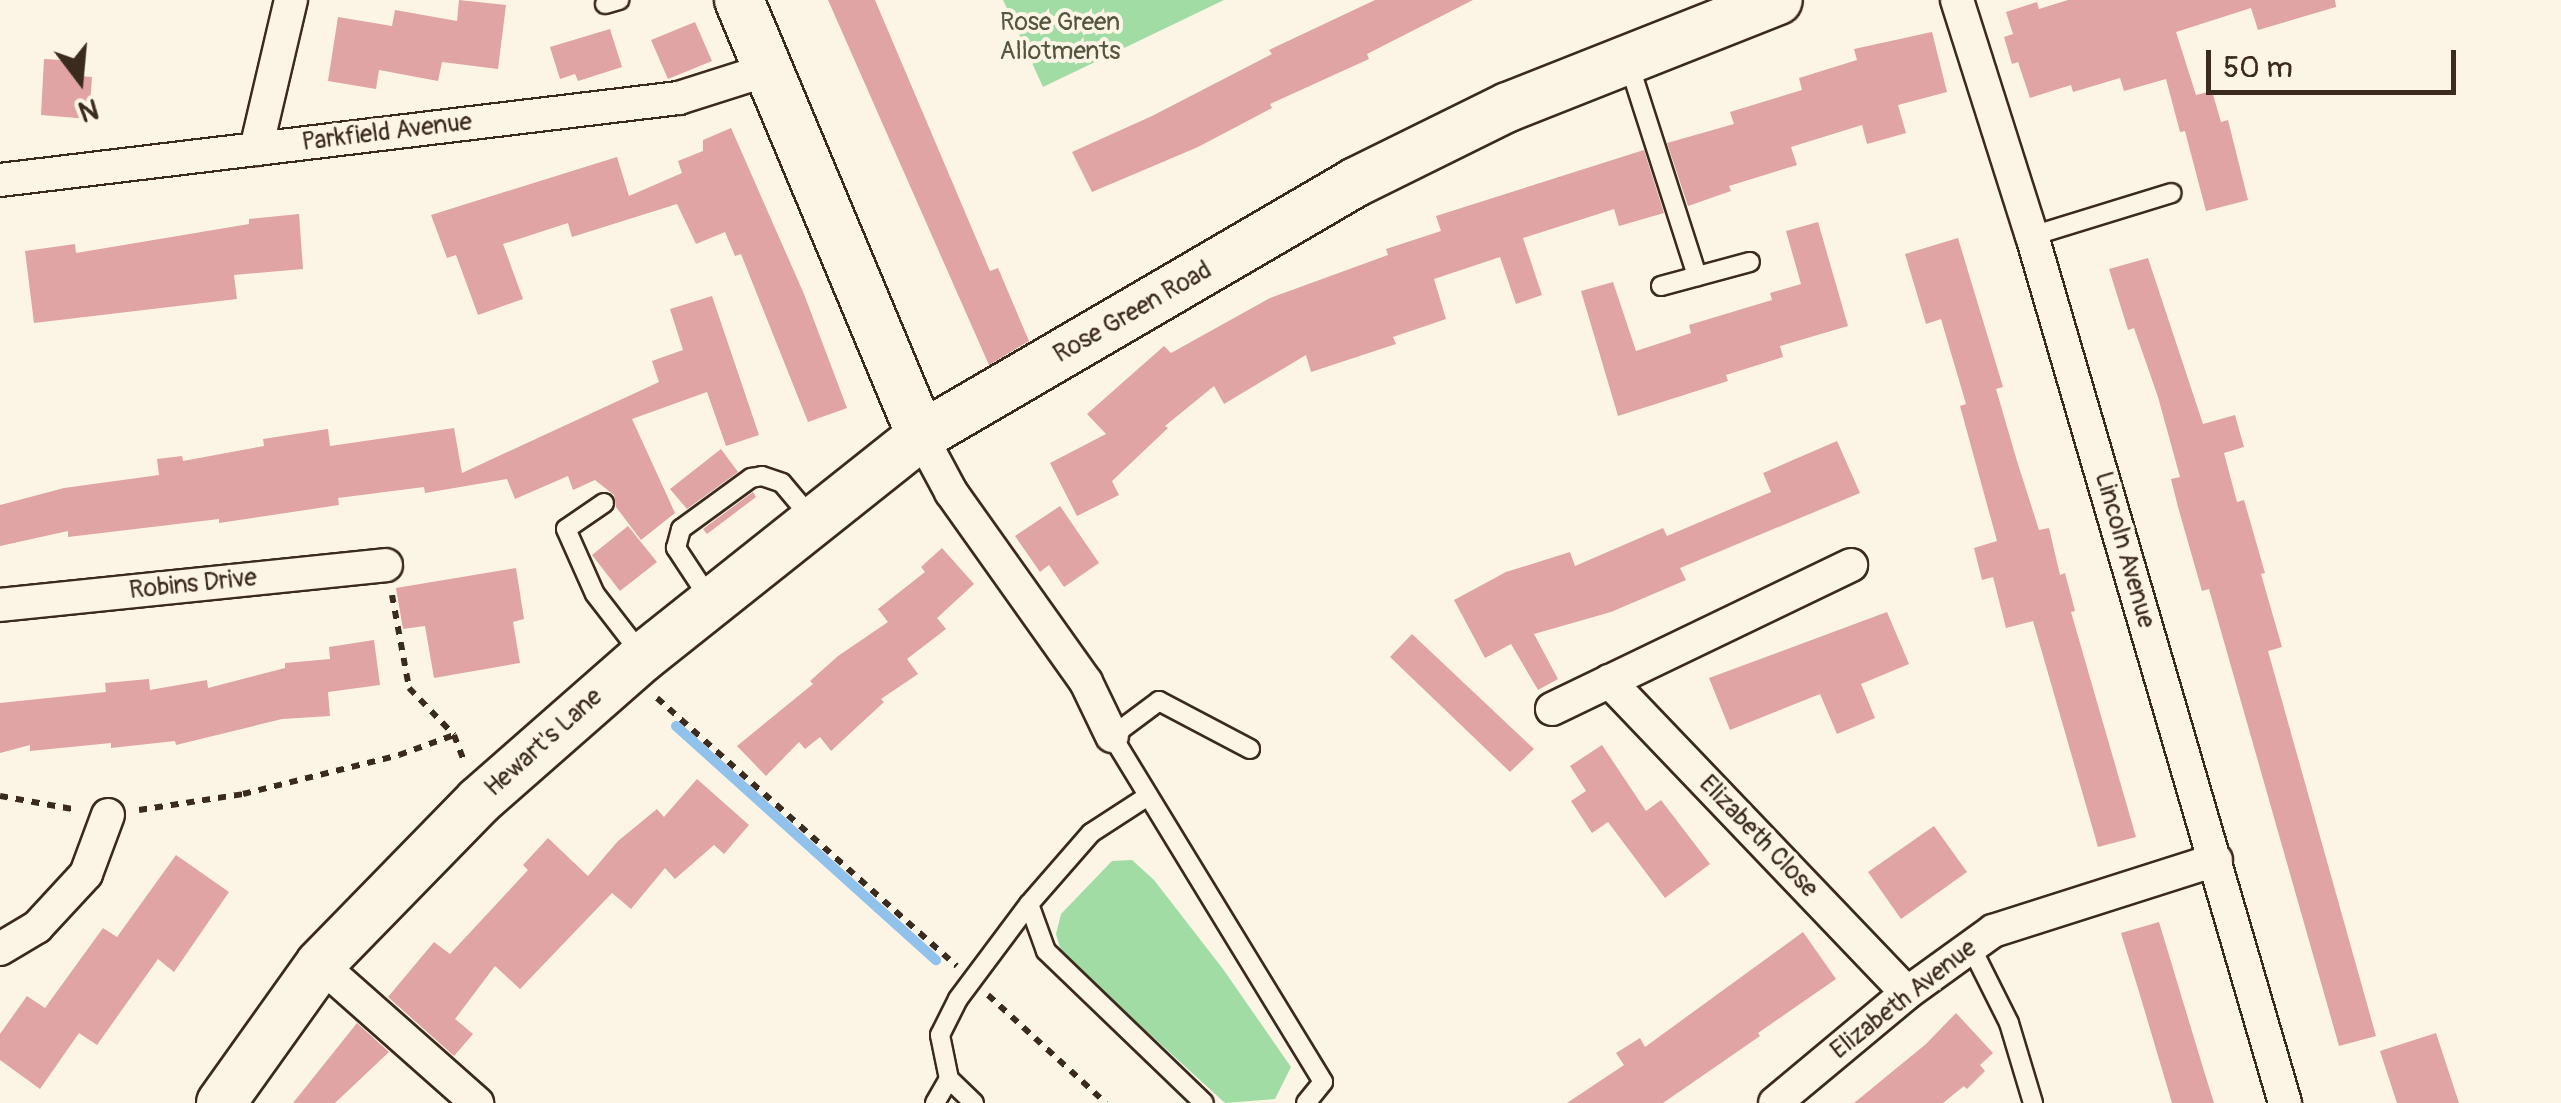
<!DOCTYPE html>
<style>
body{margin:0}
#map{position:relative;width:2561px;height:1103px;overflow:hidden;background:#fcf5e5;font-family:Pangolin,sans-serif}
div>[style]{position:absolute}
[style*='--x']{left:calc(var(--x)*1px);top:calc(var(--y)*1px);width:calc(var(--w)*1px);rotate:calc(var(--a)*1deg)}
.green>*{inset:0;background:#a0dca3}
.stream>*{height:10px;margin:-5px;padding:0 5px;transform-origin:5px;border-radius:5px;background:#90c2ec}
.building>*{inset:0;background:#dfa4a3}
.path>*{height:6px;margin-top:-3px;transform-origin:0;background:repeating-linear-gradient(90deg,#3b2a1e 0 8px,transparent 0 16px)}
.roads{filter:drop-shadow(2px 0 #3b2a1e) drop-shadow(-2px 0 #3b2a1e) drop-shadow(0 2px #3b2a1e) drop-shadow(0 -2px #3b2a1e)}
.lane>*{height:18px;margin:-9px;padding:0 9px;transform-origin:9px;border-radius:9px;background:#fcf5e5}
.street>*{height:32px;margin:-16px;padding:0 16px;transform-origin:16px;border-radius:16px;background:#fcf5e5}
.secondary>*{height:48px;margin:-24px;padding:0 24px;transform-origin:24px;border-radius:24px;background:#fcf5e5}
span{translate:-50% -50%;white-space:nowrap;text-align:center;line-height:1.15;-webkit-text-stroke:8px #fcf5e5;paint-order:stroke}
.park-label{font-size:25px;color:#54563f}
.street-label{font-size:25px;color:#3b2a1e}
.north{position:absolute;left:30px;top:30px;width:100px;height:100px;-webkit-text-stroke:8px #fcf5e5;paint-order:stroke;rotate:164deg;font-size:28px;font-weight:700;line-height:40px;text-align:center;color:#3b2a1e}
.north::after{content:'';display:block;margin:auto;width:35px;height:45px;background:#3b2a1e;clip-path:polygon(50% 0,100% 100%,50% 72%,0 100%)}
.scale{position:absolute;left:2206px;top:50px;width:250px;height:45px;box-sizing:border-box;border:5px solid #3b2a1e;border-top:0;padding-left:12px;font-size:30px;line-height:35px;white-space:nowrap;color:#3b2a1e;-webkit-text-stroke:8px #fcf5e5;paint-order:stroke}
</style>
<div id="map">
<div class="green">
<div style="clip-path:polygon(1003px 0,1224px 0,1043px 87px)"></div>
<div style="clip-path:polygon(1132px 860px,1154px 880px,1223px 969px,1291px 1067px,1275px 1099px,1225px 1103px,1062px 954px,1056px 934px,1061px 914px,1112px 861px)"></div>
</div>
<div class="stream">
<div style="--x:676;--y:726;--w:350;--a:42"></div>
</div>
<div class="building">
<div style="clip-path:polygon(459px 0,506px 5px,498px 69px,442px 62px,438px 81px,379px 70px,376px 89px,328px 81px,338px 17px,392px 26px,395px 10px,457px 21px)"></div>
<div style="clip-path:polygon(828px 0,875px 0,990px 271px,998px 268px,1029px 341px,989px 365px)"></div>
<div style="clip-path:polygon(1375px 0,1473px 0,1367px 54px,1369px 59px,1270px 104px,1272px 108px,1198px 147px,1092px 192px,1072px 152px,1152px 116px,1272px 54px,1269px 50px)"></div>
<div style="clip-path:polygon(2068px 0,2335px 0,2336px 7px,2258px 30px,2251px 8px,2176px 32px,2196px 95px,2212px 91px,2221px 122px,2228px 120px,2248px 200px,2206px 211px,2185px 131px,2180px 132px,2166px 79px,2124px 91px,2120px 78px,2073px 92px,2071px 85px,2030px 98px,2018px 62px,2012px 64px,2004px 37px,2013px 34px,2006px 12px,2037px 2px,2039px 9px)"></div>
<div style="clip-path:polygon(695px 22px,712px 61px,668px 79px,651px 40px)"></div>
<div style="clip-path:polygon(610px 29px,622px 67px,578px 81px,575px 74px,560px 79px,550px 47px)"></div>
<div style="clip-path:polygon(1932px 32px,1947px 92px,1898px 105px,1906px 133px,1867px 144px,1862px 125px,1791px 147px,1797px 165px,1729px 186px,1731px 191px,1688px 206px,1667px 143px,1734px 124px,1730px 112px,1802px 90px,1799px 78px,1857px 60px,1854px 49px)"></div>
<div style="clip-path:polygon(44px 59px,80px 61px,79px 76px,92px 77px,89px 119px,41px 115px)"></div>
<div style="clip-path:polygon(731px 128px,804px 294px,847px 408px,808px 422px,741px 254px,735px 256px,725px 232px,696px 244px,677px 204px,572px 237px,568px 223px,503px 244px,523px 299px,478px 315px,456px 255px,447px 258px,431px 215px,617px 157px,629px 196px,682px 173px,678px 161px,703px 151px,703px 140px)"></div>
<div style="clip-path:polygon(1644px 150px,1664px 213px,1619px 226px,1614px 209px,1523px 238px,1542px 295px,1516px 304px,1500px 257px,1434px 279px,1446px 319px,1393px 337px,1396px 344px,1311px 372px,1306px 355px,1224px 404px,1214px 386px,1165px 426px,1168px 428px,1112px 481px,1119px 495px,1077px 516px,1050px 463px,1106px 434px,1087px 414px,1164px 346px,1171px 353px,1270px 298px,1388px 255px,1386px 249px,1441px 231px,1436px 216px)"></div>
<div style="clip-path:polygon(299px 214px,303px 269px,234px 275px,237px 299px,34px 323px,25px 251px,75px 244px,76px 253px,249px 224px,249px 219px)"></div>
<div style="clip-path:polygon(1818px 222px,1848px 326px,1780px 346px,1783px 357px,1726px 375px,1728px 381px,1618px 416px,1581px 291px,1613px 282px,1636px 351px,1691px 333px,1689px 325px,1772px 300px,1770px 293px,1801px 284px,1786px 231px)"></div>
<div style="clip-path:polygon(1958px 238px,2003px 387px,1996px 389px,2017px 461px,2039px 530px,2049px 528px,2060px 575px,2065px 573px,2075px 611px,2071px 612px,2136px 837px,2098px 847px,2033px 621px,2006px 628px,1993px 577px,1982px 580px,1974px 548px,1997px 541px,1960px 406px,1966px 404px,1941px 319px,1926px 324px,1905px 254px)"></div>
<div style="clip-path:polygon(2148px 258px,2203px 424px,2235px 415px,2244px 447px,2224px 453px,2237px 502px,2244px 500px,2265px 573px,2261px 574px,2282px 647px,2268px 651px,2376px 1036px,2339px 1046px,2209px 589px,2202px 591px,2178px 507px,2171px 479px,2180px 477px,2158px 397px,2134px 328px,2128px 330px,2109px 269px)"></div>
<div style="clip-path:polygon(712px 296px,759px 435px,726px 446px,707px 392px,632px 419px,675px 513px,641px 540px,616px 507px,614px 495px,595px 480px,573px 490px,568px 476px,515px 499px,507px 479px,425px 493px,424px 487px,338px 498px,339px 505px,219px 523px,219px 519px,68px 537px,68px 531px,0 546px,0 505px,64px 488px,159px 475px,157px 459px,182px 456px,183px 461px,264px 446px,263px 439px,328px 429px,330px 446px,454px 428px,462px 473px,659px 382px,652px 361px,683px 350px,670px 309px)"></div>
<div style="clip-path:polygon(1837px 441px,1860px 493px,1680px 568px,1686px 580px,1611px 612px,1534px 634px,1558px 679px,1538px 690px,1511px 644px,1485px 658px,1454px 600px,1506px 572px,1570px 552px,1575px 566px,1663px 528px,1667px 536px,1771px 492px,1763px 473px)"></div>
<div style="clip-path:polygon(721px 449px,738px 472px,687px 509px,670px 489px)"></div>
<div style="clip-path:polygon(753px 492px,756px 497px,707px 534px,703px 529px)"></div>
<div style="clip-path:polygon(1060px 506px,1099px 563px,1064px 587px,1049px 565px,1040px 572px,1015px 536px)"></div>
<div style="clip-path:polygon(628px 526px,657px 562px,620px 591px,592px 555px)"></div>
<div style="clip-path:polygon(942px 548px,974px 584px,937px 618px,946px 629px,907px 659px,918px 674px,881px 699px,884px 702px,831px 751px,820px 737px,805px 749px,799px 742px,766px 776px,737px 746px,813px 684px,810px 681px,838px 656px,888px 622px,878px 609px,925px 572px,921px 567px)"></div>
<div style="clip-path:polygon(516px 568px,524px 619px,513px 622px,520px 663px,434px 678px,425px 626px,403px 629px,396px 588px)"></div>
<div style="clip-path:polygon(1887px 612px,1909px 664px,1861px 684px,1875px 718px,1837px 734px,1820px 694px,1730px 730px,1709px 678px)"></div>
<div style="clip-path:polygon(1412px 634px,1534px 749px,1510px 772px,1390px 657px)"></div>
<div style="clip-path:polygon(374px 640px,380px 685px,328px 692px,330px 716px,282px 719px,176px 745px,175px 741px,111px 748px,111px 743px,30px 751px,30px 745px,0 753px,0 703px,106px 692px,105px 683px,149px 679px,150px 690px,207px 680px,208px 688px,285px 668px,285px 663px,330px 659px,329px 647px)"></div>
<div style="clip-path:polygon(1602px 745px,1646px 811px,1661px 800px,1710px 864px,1665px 898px,1608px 822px,1592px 833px,1571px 801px,1586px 791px,1570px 766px)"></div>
<div style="clip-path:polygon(697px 779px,749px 825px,724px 854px,714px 845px,675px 879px,665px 868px,631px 909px,612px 893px,520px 989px,495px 966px,455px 1019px,473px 1034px,454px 1056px,388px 997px,434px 942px,450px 954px,528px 870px,523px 865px,548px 838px,588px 876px,618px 841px,657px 809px,664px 817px)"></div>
<div style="clip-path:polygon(1934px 826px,1967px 872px,1901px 919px,1868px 872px)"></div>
<div style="clip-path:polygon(176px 855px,229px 892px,174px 972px,158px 959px,97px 1045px,79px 1033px,40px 1089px,0 1060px,0 1034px,27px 996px,45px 1008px,103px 928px,117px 937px)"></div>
<div style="clip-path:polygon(2159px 922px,2204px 1071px,2214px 1103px,2172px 1103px,2140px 995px,2121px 933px)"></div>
<div style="clip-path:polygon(1803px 932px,1836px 979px,1758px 1033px,1760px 1036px,1663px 1103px,1567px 1103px,1624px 1065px,1616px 1053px,1640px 1038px,1645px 1047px)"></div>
<div style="clip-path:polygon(1956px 1013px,1993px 1053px,1980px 1065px,1985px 1071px,1967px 1089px,1964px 1086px,1943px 1103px,1854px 1103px,1926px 1044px)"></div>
<div style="clip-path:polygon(357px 1023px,389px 1052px,335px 1103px,293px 1103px)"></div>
<div style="clip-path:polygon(2436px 1033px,2459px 1103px,2397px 1103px,2380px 1051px)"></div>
</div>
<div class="path">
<div style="--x:392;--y:595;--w:95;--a:79.6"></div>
<div style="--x:409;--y:688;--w:65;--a:46.2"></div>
<div style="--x:454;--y:735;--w:28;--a:69"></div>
<div style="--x:657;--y:698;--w:402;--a:41.8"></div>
<div style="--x:0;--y:796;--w:79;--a:10.2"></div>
<div style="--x:139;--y:810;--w:105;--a:-8.7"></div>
<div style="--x:243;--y:794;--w:161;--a:-14"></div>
<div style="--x:399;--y:755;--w:59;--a:-20"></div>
<div style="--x:988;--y:995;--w:160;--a:42.5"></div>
</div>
<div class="roads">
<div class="lane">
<div style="--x:605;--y:4;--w:15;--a:-16"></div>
<div style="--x:1629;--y:64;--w:223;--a:72.2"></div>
<div style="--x:2032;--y:236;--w:146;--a:-17.1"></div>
<div style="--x:1661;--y:286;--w:92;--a:-15.1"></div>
<div style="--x:604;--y:503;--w:46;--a:145.6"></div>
<div style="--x:566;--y:529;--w:71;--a:66"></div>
<div style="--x:595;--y:594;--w:78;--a:52.3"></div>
<div style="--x:711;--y:601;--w:64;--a:-123.4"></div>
<div style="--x:676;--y:548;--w:20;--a:-75"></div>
<div style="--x:681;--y:529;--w:87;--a:-36.1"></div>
<div style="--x:751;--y:478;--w:11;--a:-10"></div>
<div style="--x:762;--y:476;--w:21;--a:19"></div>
<div style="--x:782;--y:483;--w:50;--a:49.9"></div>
<div style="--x:1250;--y:749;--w:103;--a:-152.2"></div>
<div style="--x:1159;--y:701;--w:59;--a:143.3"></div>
<div style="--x:1112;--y:736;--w:405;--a:58.6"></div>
<div style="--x:1323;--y:1082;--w:27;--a:129"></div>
<div style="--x:1148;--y:796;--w:68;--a:147"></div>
<div style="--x:1091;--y:833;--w:94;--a:131.1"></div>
<div style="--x:1029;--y:904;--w:50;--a:70.1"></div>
<div style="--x:1046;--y:951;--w:219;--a:43.9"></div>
<div style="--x:1971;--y:947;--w:85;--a:63.4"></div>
<div style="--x:2009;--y:1023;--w:84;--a:73.3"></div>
<div style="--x:935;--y:1103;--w:28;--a:-60"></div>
<div style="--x:974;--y:1103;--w:35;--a:-136"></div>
<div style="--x:949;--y:1079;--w:45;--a:-101.6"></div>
<div style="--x:940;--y:1035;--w:40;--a:-63.4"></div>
<div style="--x:958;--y:999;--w:119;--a:-53.2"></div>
</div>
<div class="street">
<div style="--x:1957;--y:0;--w:248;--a:72.4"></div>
<div style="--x:2032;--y:236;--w:903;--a:73.73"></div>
<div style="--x:256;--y:149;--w:153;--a:-76.8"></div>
<div style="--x:0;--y:180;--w:684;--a:-6.89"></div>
<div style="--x:679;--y:98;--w:96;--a:-17.7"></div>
<div style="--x:921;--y:436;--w:64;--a:61.8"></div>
<div style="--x:951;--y:492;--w:233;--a:54.6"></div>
<div style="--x:1086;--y:682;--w:60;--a:64.3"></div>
<div style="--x:0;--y:605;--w:388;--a:-5.9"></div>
<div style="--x:1609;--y:681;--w:431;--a:46.3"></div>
<div style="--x:1552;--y:709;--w:332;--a:-25.7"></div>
<div style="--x:0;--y:949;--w:43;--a:-30.7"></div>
<div style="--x:37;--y:927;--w:72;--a:-47.2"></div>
<div style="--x:86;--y:874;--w:63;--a:-69.6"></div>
<div style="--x:320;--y:964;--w:210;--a:41.5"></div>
<div style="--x:1775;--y:1103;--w:172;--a:-39.8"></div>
<div style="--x:1907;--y:993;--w:106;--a:-35.8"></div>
<div style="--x:1993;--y:931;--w:234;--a:-17.7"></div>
</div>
<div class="secondary">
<div style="--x:739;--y:0;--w:472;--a:67.3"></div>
<div style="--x:221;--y:1103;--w:171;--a:-54.5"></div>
<div style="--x:320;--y:964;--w:228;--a:-45.7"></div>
<div style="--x:479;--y:801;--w:218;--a:-41.3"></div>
<div style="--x:643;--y:657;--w:355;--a:-38.5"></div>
<div style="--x:921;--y:436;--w:504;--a:-30.28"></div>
<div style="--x:1356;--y:182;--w:169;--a:-26.3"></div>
<div style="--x:1508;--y:107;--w:290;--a:-21.6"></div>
</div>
</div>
<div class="park-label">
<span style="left:1060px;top:38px">Rose Green<br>Allotments</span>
</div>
<div class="street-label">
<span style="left:387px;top:133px;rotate:-7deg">Parkfield Avenue</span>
<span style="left:1133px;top:313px;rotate:-30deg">Rose Green Road</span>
<span style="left:2124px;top:550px;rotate:74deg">Lincoln Avenue</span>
<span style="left:193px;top:585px;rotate:-6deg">Robins Drive</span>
<span style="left:544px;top:743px;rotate:-42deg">Hewart's Lane</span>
<span style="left:1758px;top:837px;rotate:46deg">Elizabeth Close</span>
<span style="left:1904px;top:1000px;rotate:-38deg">Elizabeth Avenue</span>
</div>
<div class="north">N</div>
<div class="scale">50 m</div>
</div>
